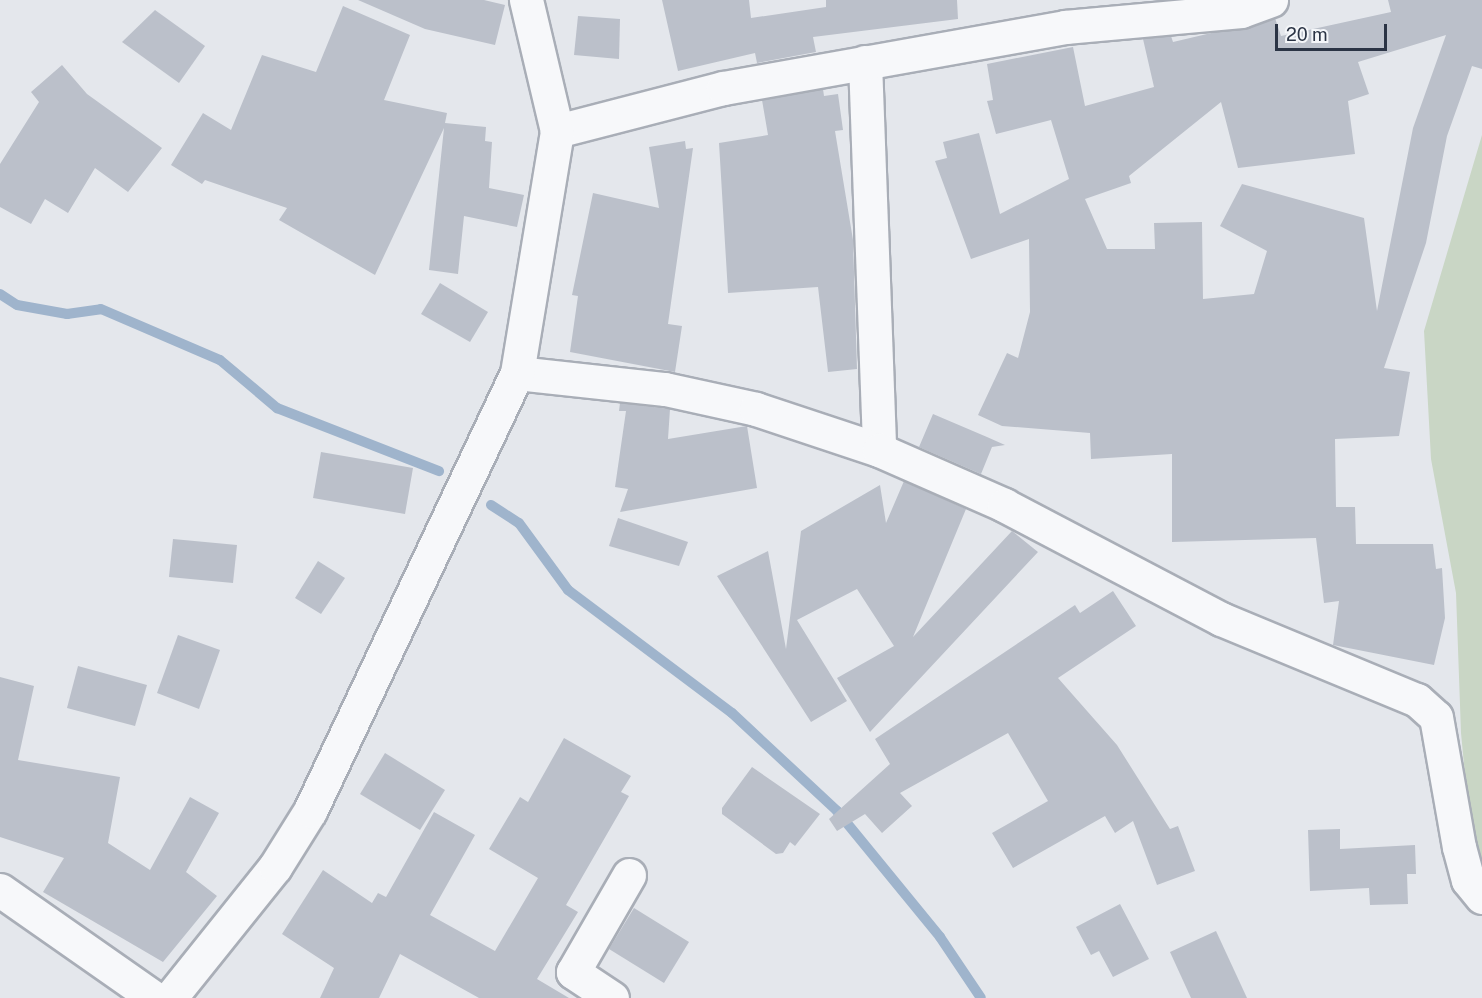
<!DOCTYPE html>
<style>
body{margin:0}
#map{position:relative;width:1482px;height:998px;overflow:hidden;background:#e4e7ec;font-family:"Public Sans",sans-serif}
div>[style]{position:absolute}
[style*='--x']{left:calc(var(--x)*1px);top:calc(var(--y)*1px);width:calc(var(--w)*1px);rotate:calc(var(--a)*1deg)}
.green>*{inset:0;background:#c9d6c5}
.stream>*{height:10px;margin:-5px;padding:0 5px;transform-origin:5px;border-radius:5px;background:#9fb4cc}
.building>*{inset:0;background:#bbc0ca}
.roads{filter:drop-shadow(2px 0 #a9aeb7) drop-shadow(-2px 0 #a9aeb7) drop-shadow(0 2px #a9aeb7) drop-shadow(0 -2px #a9aeb7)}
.street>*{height:33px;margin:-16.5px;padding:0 16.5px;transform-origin:16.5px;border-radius:16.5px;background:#f7f8fa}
span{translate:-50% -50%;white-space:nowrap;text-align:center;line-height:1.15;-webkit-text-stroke:4.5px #f4f6f9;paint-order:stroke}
.scale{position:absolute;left:1275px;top:24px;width:112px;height:27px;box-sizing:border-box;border:3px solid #2b3445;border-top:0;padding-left:8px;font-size:18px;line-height:21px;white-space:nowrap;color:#2b3445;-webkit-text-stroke:4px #f4f6f9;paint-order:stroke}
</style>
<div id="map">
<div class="green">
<div style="clip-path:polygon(1482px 135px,1482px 865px,1473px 858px,1461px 733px,1456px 593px,1431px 459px,1424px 331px)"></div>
</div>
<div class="stream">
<div style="--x:0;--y:294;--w:20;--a:33"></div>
<div style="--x:17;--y:305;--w:51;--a:10.2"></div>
<div style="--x:67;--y:314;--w:34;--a:-8"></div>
<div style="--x:101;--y:309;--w:129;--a:23.2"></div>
<div style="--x:220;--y:360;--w:75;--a:40.1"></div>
<div style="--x:277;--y:408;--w:174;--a:21.3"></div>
<div style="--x:491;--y:505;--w:33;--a:33"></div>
<div style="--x:519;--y:523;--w:83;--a:53.8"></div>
<div style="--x:568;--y:590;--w:205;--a:36.9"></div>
<div style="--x:732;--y:713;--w:144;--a:43"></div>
<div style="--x:837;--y:811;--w:163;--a:50.7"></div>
<div style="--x:940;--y:937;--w:73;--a:56.1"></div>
</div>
<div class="building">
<div style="clip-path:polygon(358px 0,484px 0,505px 5px,495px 45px,425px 29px)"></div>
<div style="clip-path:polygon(662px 0,749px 0,751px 18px,826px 7px,826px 0,957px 0,958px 19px,813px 37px,816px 52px,757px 63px,755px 53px,678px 71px)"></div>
<div style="clip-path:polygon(evenodd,1388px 0,1482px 0,1482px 69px,1472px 66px,1447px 136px,1426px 243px,1384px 368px,1410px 372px,1399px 436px,1335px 439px,1336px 507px,1355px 507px,1356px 544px,1433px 544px,1436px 569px,1442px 568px,1445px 618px,1434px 665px,1333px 645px,1339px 601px,1324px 603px,1316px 538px,1172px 542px,1172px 454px,1091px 459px,1090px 433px,1002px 426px,978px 415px,1007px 353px,1018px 358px,1030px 312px,1029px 239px,971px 259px,935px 161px,947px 158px,943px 142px,979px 133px,1000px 214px,1069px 179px,1051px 120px,996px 134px,987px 101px,993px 100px,987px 64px,1073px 47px,1085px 106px,1154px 87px,1143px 39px,1171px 36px,1173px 42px,1275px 18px,1281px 36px,1391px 12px,1388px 0,1446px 35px,1413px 128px,1377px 311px,1364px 218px,1242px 184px,1220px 226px,1267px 251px,1254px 294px,1203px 299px,1202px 222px,1154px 223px,1155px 249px,1107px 249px,1085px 199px,1131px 183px,1129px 176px,1221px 102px,1238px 168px,1355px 154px,1348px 101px,1369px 94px,1358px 62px,1446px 35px)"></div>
<div style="clip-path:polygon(343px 6px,410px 35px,384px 100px,447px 113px,445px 123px,486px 127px,485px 141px,492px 142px,489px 188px,524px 195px,517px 227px,464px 216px,458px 274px,429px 270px,444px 128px,375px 275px,279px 220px,287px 208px,205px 180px,202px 184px,171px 165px,203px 113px,231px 130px,262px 55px,316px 72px)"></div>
<div style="clip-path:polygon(155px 10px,205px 46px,179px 83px,122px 42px)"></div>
<div style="clip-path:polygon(578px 16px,620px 19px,619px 59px,574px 55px)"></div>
<div style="clip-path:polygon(62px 65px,87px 94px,162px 148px,128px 192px,95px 168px,68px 213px,45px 199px,31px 224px,0 207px,0 164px,39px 102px,31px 92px)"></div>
<div style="clip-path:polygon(823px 89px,824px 96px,838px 94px,843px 130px,835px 131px,853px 240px,857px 369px,828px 372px,818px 287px,728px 293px,719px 143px,768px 135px,762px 100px)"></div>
<div style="clip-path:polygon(685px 141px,686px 149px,693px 148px,668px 324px,682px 326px,675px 372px,570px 352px,578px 296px,572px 295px,593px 193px,659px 208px,649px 147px)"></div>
<div style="clip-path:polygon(440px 283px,488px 312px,470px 342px,421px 314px)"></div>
<div style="clip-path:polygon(620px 403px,670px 409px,668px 439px,747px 426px,757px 488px,620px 512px,628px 489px,615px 487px,626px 411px,619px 411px)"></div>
<div style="clip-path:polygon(933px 414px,987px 437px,1005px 445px,992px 447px,981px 474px,919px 447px)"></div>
<div style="clip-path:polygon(321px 452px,413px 468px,405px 514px,313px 498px)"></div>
<div style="clip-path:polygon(904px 481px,966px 509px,913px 637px,1012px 531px,1038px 552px,870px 732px,837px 678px,894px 646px,857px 589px,797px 620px,847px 701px,811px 722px,717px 576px,768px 551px,786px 649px,801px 531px,880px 485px,886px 523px)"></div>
<div style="clip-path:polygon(618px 518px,688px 542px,679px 566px,609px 546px)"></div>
<div style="clip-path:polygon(173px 539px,237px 545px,233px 583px,169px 577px)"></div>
<div style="clip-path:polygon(318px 561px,345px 578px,321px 614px,295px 598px)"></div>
<div style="clip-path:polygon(1113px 591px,1136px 626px,1058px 678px,1117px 745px,1170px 829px,1178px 826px,1195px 871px,1157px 885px,1133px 821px,1115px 833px,1105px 816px,1013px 868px,992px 833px,1048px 801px,1008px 733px,900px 793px,912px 806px,882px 833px,865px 814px,837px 831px,829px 819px,890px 764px,875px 739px,1075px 605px,1080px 613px)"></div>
<div style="clip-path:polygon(178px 635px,220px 650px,199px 709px,157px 693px)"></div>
<div style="clip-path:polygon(78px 666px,147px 685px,135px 726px,67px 708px)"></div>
<div style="clip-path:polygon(0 677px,34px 686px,18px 760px,120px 777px,108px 843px,150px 870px,190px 797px,219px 813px,186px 872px,217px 896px,163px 962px,43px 892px,64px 858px,0 837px)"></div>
<div style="clip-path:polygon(564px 738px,631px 776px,621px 792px,629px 796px,566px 905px,578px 912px,537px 979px,569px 998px,479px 998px,400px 954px,379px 998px,320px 998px,334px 968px,282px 934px,323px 870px,372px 903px,378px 893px,386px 897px,434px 812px,475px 835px,430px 915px,495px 951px,538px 878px,489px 849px,520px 797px,528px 802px)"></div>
<div style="clip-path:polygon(385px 753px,445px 790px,420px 830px,360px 794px)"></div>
<div style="clip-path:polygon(752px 767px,820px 814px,795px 846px,790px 842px,783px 853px,776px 854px,722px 814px,722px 808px)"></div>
<div style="clip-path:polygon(1340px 829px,1340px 849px,1415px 845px,1416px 874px,1407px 874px,1408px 904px,1370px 905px,1369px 888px,1310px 891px,1308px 830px)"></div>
<div style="clip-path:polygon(1120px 904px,1149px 959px,1113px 977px,1099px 951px,1091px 955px,1076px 927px)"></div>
<div style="clip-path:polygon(634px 908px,689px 942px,664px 983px,609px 949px)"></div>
<div style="clip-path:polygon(1216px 931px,1247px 998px,1191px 998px,1170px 952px)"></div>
</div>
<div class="roads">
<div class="street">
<div style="--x:865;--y:62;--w:388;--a:87.9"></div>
<div style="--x:557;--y:131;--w:171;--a:-14.5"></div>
<div style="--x:723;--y:88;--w:347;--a:-10.1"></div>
<div style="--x:1065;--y:27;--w:177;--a:-5.2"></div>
<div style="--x:1241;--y:11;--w:32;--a:-20"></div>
<div style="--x:517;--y:373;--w:149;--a:6.2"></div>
<div style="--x:665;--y:389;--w:93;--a:12.4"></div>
<div style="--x:756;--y:409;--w:130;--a:18.4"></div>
<div style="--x:879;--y:450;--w:137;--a:23.7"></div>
<div style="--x:1004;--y:505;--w:245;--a:27.7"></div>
<div style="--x:1221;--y:619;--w:212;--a:22.5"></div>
<div style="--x:1417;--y:700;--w:25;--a:42"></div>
<div style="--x:1436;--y:717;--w:132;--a:80"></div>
<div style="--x:1459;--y:847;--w:34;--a:75"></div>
<div style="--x:1468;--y:880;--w:22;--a:51"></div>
<div style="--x:0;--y:890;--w:188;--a:35"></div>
<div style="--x:170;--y:998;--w:168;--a:-51.3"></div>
<div style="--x:275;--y:867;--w:66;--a:-58"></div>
<div style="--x:310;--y:811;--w:484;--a:-64.7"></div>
<div style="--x:517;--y:373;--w:245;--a:-80.6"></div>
<div style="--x:557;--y:131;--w:135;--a:-103.3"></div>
<div style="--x:612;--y:998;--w:47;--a:-146.3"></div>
<div style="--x:573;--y:972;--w:112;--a:-60"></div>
</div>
</div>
<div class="scale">20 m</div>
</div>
